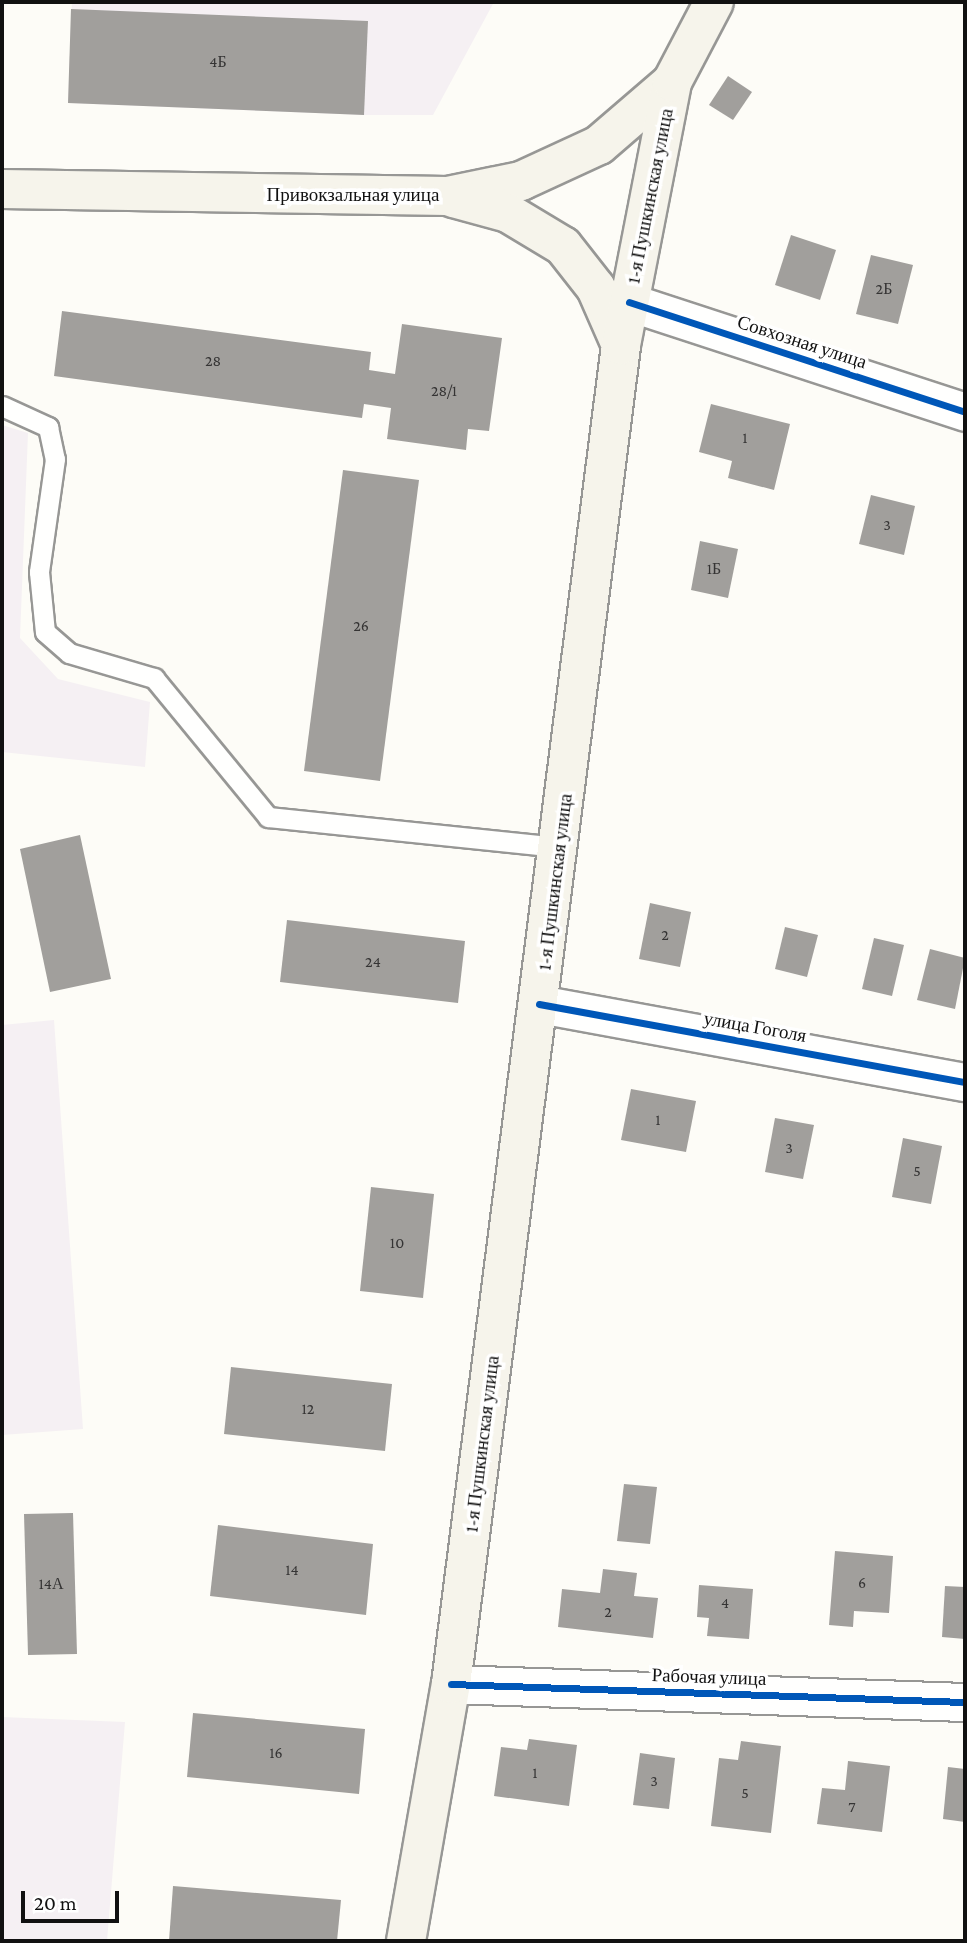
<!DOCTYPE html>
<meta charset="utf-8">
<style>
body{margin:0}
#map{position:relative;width:967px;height:1943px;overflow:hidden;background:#fdfcf7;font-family:"Crimson Pro",serif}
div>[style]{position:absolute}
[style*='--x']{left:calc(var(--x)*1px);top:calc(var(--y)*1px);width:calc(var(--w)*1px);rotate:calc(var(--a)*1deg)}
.industrial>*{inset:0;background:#f5f0f3}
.building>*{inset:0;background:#a19f9c}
.roads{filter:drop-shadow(2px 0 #979795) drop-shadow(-2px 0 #979795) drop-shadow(0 2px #979795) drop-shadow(0 -2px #979795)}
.service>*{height:19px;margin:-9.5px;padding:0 9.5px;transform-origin:9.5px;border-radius:9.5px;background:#fffffe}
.minor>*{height:37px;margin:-18.5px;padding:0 18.5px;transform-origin:18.5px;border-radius:18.5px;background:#fffffe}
.secondary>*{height:38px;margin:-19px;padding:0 19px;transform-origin:19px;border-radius:19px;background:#f6f4eb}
.cycleway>*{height:7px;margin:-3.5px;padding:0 3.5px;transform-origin:3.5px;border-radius:3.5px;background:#0057b8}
span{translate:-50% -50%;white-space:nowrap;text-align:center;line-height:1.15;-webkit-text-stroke:7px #fff;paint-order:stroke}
.number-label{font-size:16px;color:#353434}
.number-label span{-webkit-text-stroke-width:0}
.street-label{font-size:19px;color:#111}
.frame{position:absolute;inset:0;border:4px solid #111;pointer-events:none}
.scale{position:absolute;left:21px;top:1891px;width:98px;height:32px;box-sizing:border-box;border:4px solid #111;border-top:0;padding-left:9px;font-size:21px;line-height:24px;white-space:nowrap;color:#111;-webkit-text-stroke:5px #fff;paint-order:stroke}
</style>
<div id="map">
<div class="industrial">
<div style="clip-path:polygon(72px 2px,494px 2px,433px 115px,364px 115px,68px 103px)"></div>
<div style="clip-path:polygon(2px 425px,28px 433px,20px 638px,58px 679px,150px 702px,145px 767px,2px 752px)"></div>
<div style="clip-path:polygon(54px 1020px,83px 1429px,2px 1435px,2px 1025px)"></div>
<div style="clip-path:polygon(2px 1717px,125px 1722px,107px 1941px,2px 1941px)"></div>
</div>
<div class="building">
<div style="clip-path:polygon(71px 9px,368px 21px,364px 115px,68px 103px)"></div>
<div style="clip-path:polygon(728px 76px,752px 92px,733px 120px,709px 105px)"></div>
<div style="clip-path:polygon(791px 235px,836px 250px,820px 300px,775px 285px)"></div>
<div style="clip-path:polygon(871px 255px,913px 265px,898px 324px,856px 314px)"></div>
<div style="clip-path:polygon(62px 311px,371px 352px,369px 370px,395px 374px,402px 324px,502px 338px,489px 431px,468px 429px,466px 450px,387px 439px,391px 408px,364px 404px,362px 418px,54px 376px)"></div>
<div style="clip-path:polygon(711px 404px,790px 424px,774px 490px,728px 478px,732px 461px,699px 452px)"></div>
<div style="clip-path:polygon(343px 470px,419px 480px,380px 781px,304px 771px)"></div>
<div style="clip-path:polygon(871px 495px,915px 506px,904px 555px,859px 544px)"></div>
<div style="clip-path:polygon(700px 541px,738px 549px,728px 598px,691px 590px)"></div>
<div style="clip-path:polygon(80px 835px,111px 979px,50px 992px,20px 849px)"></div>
<div style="clip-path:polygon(650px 903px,691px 912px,680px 967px,639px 959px)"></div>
<div style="clip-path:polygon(287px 920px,465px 941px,458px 1003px,280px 982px)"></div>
<div style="clip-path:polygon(785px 927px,818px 935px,807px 977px,775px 969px)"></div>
<div style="clip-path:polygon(874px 938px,904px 945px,892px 996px,862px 989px)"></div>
<div style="clip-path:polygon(930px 949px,965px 958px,955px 1009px,917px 1000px)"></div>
<div style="clip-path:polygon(631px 1089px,696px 1101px,686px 1152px,621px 1140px)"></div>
<div style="clip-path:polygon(775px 1118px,814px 1125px,803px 1179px,765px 1172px)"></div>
<div style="clip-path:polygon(903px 1138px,942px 1146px,931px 1204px,892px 1197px)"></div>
<div style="clip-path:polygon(371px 1187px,434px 1194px,423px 1298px,360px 1291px)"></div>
<div style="clip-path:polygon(231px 1367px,392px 1384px,385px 1451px,224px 1434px)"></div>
<div style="clip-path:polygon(624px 1484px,657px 1487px,650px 1544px,617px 1541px)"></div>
<div style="clip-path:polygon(73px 1513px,77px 1654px,28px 1655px,24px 1514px)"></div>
<div style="clip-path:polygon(218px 1525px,373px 1544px,366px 1615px,210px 1596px)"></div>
<div style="clip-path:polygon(835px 1551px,893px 1556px,889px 1613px,854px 1611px,853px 1627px,829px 1625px)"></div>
<div style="clip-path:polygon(603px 1569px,637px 1573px,634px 1596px,658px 1598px,653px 1638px,558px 1627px,562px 1589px,600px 1593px)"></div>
<div style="clip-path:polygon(699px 1585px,753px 1589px,749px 1639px,707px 1636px,709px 1618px,697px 1617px)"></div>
<div style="clip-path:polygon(945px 1586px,965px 1587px,965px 1639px,942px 1637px)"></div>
<div style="clip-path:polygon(193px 1713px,365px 1729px,359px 1794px,187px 1777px)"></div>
<div style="clip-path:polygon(529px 1739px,577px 1745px,569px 1806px,494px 1796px,501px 1747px,527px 1750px)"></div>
<div style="clip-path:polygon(741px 1741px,781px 1746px,771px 1833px,711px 1826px,719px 1758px,738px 1760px)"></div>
<div style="clip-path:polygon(640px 1753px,675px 1758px,669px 1809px,633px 1805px)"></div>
<div style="clip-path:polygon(848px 1761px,890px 1766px,882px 1832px,817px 1824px,822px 1788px,845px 1790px)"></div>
<div style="clip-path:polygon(948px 1767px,965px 1769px,965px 1822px,943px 1819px)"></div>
<div style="clip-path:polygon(173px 1886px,341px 1900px,337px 1941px,169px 1941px)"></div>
</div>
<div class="roads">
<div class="service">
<div style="--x:2;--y:406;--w:51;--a:24.5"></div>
<div style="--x:48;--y:427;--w:33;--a:78"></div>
<div style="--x:55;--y:459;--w:114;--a:98.1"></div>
<div style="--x:39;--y:572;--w:60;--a:84.3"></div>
<div style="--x:45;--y:632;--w:32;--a:41"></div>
<div style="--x:69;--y:653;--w:89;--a:16.4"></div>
<div style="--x:154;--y:678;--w:180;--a:50.6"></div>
<div style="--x:268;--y:817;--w:294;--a:5.9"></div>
</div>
<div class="minor">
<div style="--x:629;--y:302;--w:354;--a:18.1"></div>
<div style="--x:539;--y:1004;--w:433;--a:10.4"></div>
<div style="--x:451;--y:1684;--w:514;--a:2.01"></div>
</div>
<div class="secondary">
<div style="--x:2;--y:189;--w:445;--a:0.9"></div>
<div style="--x:447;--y:196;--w:76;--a:-11.5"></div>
<div style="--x:521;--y:181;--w:86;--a:-24.8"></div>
<div style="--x:599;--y:145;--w:96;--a:-40.8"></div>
<div style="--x:453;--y:198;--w:57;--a:15.3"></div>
<div style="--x:508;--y:213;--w:64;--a:31"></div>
<div style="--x:563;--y:246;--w:53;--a:51.8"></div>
<div style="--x:596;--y:288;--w:62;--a:66.3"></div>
<div style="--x:406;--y:1941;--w:261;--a:-80.1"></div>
<div style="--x:451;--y:1684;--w:1350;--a:-82.76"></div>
<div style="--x:621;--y:345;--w:268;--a:-79"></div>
<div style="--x:672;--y:82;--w:90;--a:-62.3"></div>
</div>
</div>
<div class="cycleway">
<div style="--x:629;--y:302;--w:354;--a:18.1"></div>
<div style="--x:539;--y:1004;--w:433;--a:10.4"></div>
<div style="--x:451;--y:1684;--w:514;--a:2.01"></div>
</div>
<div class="number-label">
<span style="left:218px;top:62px">4Б</span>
<span style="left:884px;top:289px">2Б</span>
<span style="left:213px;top:361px">28</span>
<span style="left:444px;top:391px">28/1</span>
<span style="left:745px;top:438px">1</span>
<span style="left:887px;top:525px">3</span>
<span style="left:714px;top:569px">1Б</span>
<span style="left:361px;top:626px">26</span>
<span style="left:665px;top:935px">2</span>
<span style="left:373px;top:962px">24</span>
<span style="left:658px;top:1120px">1</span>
<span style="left:789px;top:1148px">3</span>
<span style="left:917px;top:1171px">5</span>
<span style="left:397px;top:1243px">10</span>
<span style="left:308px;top:1409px">12</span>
<span style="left:292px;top:1570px">14</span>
<span style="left:862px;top:1583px">6</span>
<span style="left:51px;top:1584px">14А</span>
<span style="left:725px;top:1603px">4</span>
<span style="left:608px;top:1612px">2</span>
<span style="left:276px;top:1753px">16</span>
<span style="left:535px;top:1773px">1</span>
<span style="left:654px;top:1781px">3</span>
<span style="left:745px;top:1793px">5</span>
<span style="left:852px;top:1807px">7</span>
</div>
<div class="street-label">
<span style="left:353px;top:195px">Привокзальная улица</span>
<span style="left:650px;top:196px;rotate:-79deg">1-я Пушкинская улица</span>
<span style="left:802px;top:342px;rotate:18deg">Совхозная улица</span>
<span style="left:555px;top:882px;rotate:-83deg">1-я Пушкинская улица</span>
<span style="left:755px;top:1027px;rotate:10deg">улица Гоголя</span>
<span style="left:482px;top:1444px;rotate:-83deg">1-я Пушкинская улица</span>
<span style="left:709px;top:1677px;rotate:2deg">Рабочая улица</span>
</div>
<div class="frame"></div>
<div class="scale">20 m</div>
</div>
